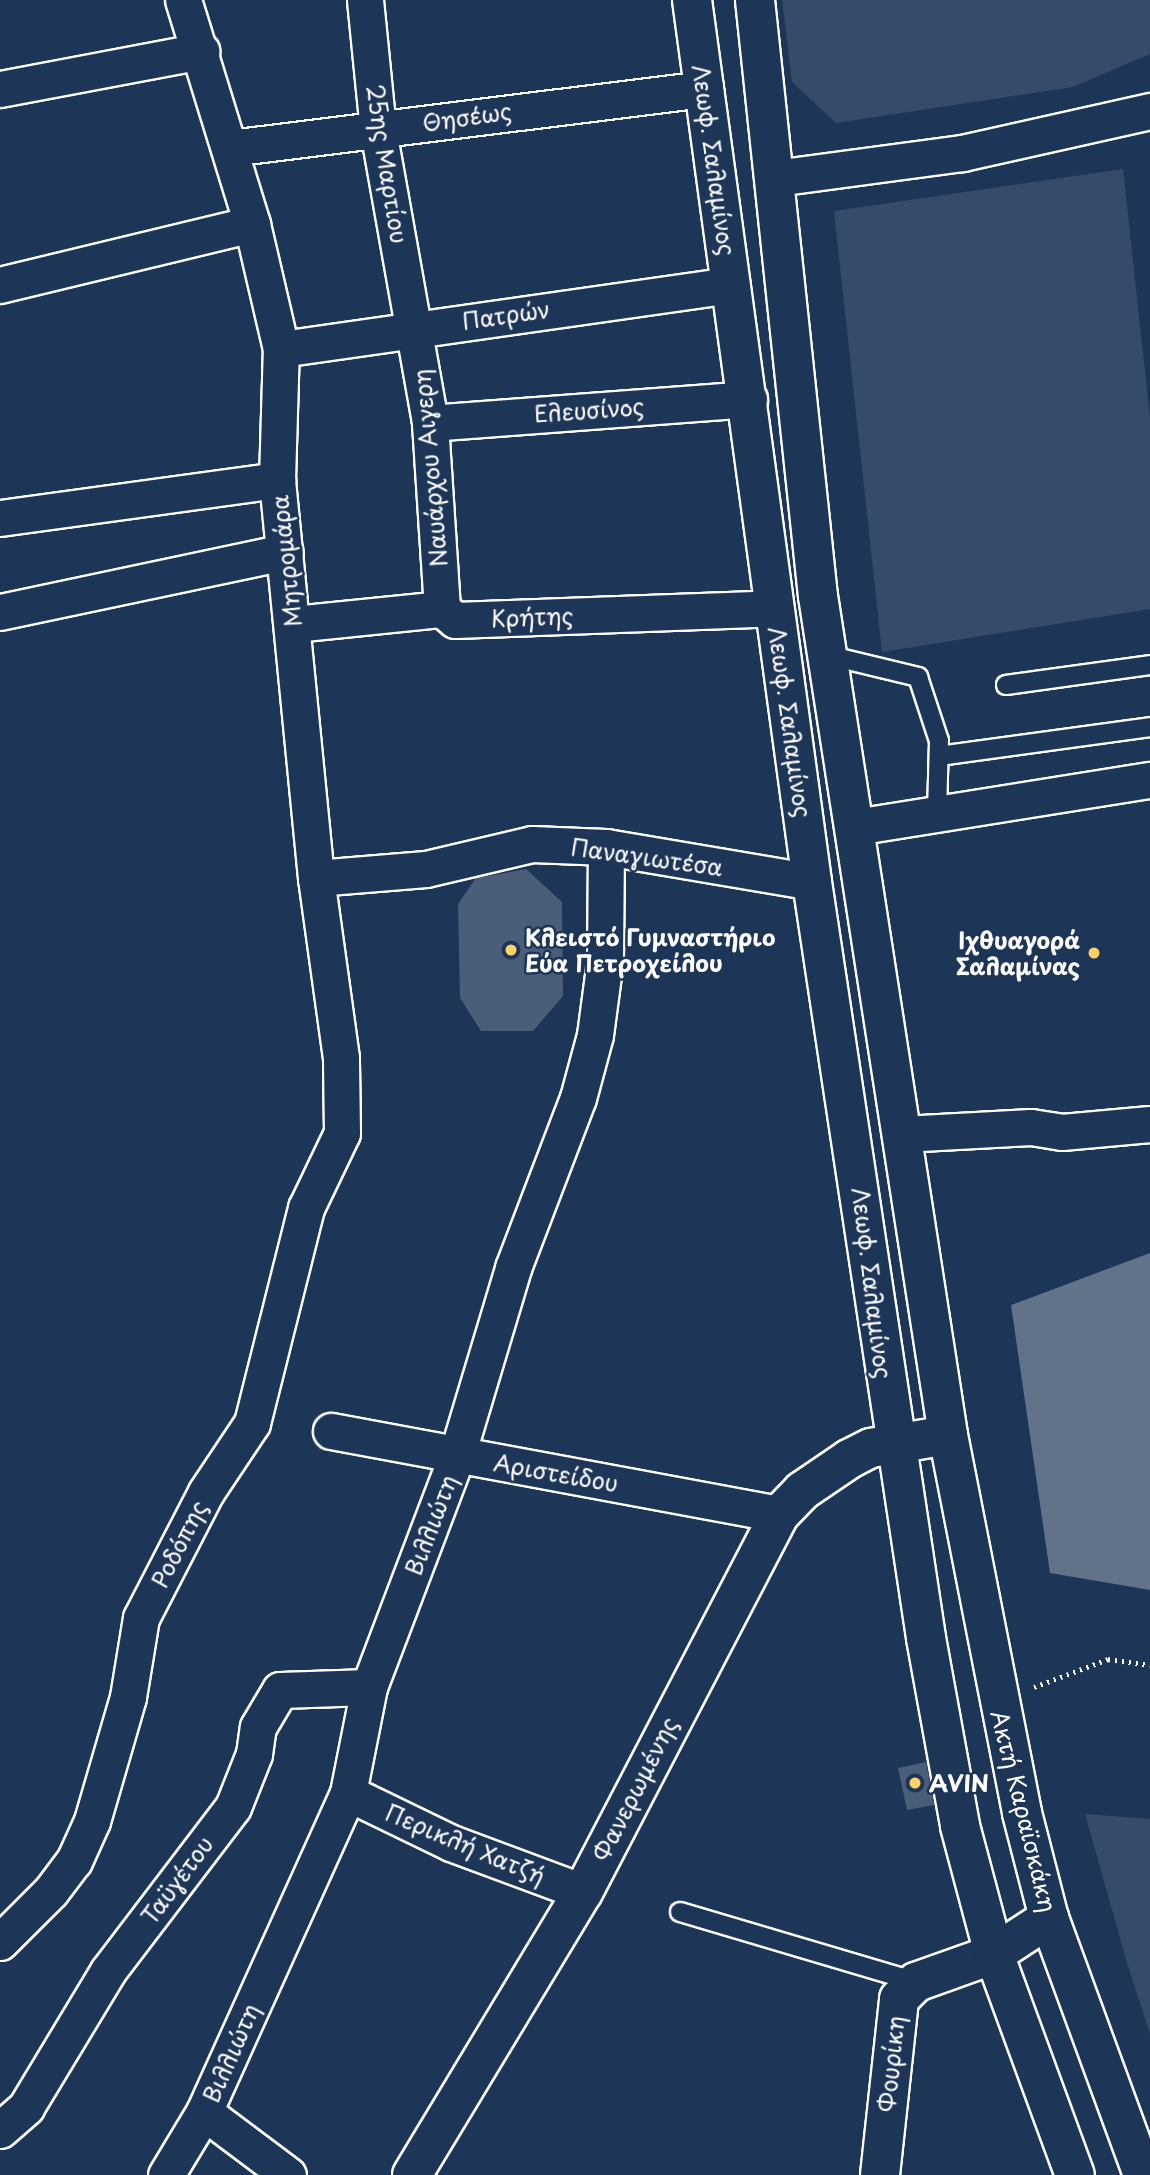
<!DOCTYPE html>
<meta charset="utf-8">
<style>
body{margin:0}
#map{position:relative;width:1150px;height:2175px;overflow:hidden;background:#1d3557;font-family:"Playpen Sans",sans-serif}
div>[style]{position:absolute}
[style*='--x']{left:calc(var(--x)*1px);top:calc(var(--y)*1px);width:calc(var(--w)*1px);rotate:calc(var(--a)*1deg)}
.green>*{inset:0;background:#364b69}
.water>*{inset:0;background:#617289}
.building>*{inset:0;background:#4a5d79}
.path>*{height:4.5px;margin-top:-2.25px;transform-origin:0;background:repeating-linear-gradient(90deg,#fff 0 2px,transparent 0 7px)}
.roads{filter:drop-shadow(2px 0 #fff) drop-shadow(-2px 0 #fff) drop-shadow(0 2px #fff) drop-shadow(0 -2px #fff)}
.service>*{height:18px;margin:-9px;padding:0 9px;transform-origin:9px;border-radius:9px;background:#1d3557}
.minor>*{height:35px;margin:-17.5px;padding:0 17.5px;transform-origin:17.5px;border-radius:17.5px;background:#1d3557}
.tertiary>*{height:38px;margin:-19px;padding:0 19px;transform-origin:19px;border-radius:19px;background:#1d3557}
.secondary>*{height:38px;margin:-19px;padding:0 19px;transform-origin:19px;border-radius:19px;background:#1d3557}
.dots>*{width:19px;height:19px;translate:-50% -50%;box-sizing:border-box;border:4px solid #1d3557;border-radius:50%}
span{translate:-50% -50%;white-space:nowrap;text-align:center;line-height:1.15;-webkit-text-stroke:5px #1d3557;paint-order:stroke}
.street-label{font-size:23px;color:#fff}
.poi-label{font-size:23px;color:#fff;font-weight:700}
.left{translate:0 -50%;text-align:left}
.right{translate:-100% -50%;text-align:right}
</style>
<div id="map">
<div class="green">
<div style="clip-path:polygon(782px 0,1150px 0,1150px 54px,1073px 87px,836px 123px,792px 82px)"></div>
<div style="clip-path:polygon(1123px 169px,1150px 417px,1150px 609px,882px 652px,834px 211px)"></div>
<div style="clip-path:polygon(1085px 1814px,1150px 1819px,1150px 2034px,1127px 1963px)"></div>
</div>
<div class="water">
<div style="clip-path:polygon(1150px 1253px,1150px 1590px,1050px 1573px,1011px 1305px)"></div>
</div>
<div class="building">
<div style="clip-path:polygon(526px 869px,562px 902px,563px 996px,533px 1031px,481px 1031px,460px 998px,458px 904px,476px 878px)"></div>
<div style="clip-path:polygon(926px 1762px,934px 1805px,907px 1810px,898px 1768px)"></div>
</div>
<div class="path">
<div style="--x:1034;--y:1687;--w:79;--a:-20.7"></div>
<div style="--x:1108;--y:1659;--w:42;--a:8.1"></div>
</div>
<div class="roads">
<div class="service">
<div style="--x:827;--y:655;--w:94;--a:13.6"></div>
<div style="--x:918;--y:677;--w:67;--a:71.8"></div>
<div style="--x:939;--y:741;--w:73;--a:91.6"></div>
<div style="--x:1006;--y:685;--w:145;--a:-7.9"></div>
<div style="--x:939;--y:756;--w:213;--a:-7.8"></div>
<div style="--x:680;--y:1912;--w:246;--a:16.5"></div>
</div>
<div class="minor">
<div style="--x:365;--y:0;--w:131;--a:84.3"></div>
<div style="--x:378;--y:130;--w:298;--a:79.9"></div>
<div style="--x:430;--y:423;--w:186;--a:86.3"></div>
<div style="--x:0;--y:89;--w:205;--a:-10.7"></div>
<div style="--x:230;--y:148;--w:479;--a:-7.1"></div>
<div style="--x:775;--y:178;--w:189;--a:-7.6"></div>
<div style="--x:962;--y:153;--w:193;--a:-12.6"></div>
<div style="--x:0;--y:285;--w:259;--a:-13.6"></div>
<div style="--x:281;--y:349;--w:455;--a:-8.1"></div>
<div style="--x:430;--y:423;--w:320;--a:-4.3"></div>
<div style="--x:0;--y:518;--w:280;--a:-7.8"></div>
<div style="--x:0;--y:612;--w:291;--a:-11.9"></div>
<div style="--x:294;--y:624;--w:149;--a:-5.8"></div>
<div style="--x:442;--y:609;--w:17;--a:40"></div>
<div style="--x:455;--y:620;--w:320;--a:-2.1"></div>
<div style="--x:855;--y:827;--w:299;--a:-9.1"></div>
<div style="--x:316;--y:878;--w:110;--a:-4.7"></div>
<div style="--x:426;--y:869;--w:109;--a:-13.3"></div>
<div style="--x:532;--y:844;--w:74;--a:2.3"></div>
<div style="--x:606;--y:847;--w:209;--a:9.6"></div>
<div style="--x:902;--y:1134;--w:129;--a:-3.1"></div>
<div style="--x:1031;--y:1127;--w:31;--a:9"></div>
<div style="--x:1062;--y:1132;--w:88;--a:-5.2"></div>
<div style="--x:331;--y:1431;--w:457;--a:10.5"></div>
<div style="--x:348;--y:1793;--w:114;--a:25.9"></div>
<div style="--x:451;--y:1843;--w:141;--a:20.4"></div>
<div style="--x:0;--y:1942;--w:72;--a:-45"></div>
<div style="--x:51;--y:1891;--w:38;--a:-53"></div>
<div style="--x:74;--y:1861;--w:44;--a:-65.8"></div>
<div style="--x:92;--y:1821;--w:129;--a:-73.8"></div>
<div style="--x:128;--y:1697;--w:80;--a:-80.7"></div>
<div style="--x:141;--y:1618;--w:142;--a:-62.7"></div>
<div style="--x:206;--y:1492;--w:83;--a:-56.3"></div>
<div style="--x:252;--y:1423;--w:222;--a:-75.9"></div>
<div style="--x:306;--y:1208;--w:83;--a:-64.4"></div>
<div style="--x:342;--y:1133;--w:75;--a:-90.8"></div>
<div style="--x:341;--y:1058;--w:182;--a:-97.9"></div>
<div style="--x:316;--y:878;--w:400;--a:-95.6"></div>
<div style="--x:277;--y:480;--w:131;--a:-88.3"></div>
<div style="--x:281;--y:349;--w:128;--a:-103.1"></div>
<div style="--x:252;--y:224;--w:234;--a:-107.1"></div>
<div style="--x:204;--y:2112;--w:105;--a:36.9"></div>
<div style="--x:0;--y:2130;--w:35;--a:-41"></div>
<div style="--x:26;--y:2107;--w:159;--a:-58.9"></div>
<div style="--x:108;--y:1971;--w:206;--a:-52.7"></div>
<div style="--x:233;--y:1807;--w:57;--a:-68.4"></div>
<div style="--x:254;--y:1754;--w:27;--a:-82"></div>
<div style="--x:258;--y:1727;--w:43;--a:-59.3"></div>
<div style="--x:280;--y:1690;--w:89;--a:-1.9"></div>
<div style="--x:166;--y:2175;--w:74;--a:-58.9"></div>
<div style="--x:204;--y:2112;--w:350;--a:-65.7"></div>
<div style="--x:348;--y:1793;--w:108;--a:-78.8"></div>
<div style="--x:369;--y:1687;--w:248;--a:-69.2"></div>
<div style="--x:457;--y:1455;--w:195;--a:-73.3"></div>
<div style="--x:513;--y:1268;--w:182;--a:-69.1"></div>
<div style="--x:578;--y:1098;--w:65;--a:-74.9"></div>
<div style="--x:595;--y:1035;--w:76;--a:-82.4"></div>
<div style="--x:605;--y:960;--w:113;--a:-89.5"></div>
</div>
<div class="tertiary">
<div style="--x:880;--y:2175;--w:177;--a:-83.8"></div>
<div style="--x:899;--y:1999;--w:24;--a:-45"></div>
<div style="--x:916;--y:1982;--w:83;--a:-19.7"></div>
<div style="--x:994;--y:1954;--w:66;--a:-33.2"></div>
</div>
<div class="secondary">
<div style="--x:692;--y:0;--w:890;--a:82.25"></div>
<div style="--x:812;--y:882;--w:765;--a:81.42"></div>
<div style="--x:926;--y:1638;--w:191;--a:79.7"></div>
<div style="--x:960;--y:1826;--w:132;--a:75.1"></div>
<div style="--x:994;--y:1954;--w:235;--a:69.9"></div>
<div style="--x:755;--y:0;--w:599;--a:83.97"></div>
<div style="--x:818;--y:596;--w:849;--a:81.19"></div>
<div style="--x:948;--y:1435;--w:385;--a:78.9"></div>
<div style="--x:1022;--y:1813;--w:108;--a:75.6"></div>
<div style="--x:1049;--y:1918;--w:274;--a:69.9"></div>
<div style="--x:412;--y:2175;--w:331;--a:-58.9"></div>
<div style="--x:583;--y:1892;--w:426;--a:-62.5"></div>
<div style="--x:780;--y:1514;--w:32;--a:-46"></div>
<div style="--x:802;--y:1491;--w:57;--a:-34.2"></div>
<div style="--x:849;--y:1459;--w:25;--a:-27"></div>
<div style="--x:871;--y:1448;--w:78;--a:-9.6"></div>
</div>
</div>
<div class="dots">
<div style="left:511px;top:950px;background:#ffd166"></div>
<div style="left:1094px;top:953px;background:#ffd166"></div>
<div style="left:915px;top:1783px;background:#ffd166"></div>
</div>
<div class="street-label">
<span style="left:467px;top:117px;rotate:-8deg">Θησέως</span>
<span style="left:714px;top:160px;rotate:82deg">Λεωφ. Σαλαμίνος</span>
<span style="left:387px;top:164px;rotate:81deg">25ης Μαρτίου</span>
<span style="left:506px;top:315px;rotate:-8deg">Πατρών</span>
<span style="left:589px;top:410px;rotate:-4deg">Ελευσίνος</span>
<span style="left:430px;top:468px;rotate:-95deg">Ναυάρχου Αιγερη</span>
<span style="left:286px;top:561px;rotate:-96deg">Μητρομάρα</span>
<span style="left:532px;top:617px;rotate:-2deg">Κρήτης</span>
<span style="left:790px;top:722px;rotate:82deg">Λεωφ. Σαλαμίνος</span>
<span style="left:647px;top:857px;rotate:8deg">Παναγιωτέσα</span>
<span style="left:872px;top:1283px;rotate:83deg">Λεωφ. Σαλαμίνος</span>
<span style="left:556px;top:1473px;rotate:10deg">Αριστείδου</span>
<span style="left:431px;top:1525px;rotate:-69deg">Βιλλιώτη</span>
<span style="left:179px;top:1544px;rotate:-63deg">Ροδόπης</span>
<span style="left:635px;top:1789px;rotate:-63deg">Φανερωμένης</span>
<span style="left:1024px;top:1811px;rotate:76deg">Ακτή Καραϊσκάκη</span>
<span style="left:465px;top:1844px;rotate:23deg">Περικλή Χατζή</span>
<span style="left:177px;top:1880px;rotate:-53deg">Ταϋγέτου</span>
<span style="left:231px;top:2053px;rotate:-66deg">Βιλλιώτη</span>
<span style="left:891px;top:2064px;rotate:-84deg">Φουρίκη</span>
</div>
<div class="poi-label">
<span class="left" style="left:525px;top:950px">Κλειστό Γυμναστήριο<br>Εύα Πετροχείλου</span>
<span class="right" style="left:1080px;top:953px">Ιχθυαγορά<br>Σαλαμίνας</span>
<span class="left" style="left:929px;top:1783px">AVIN</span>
</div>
</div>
